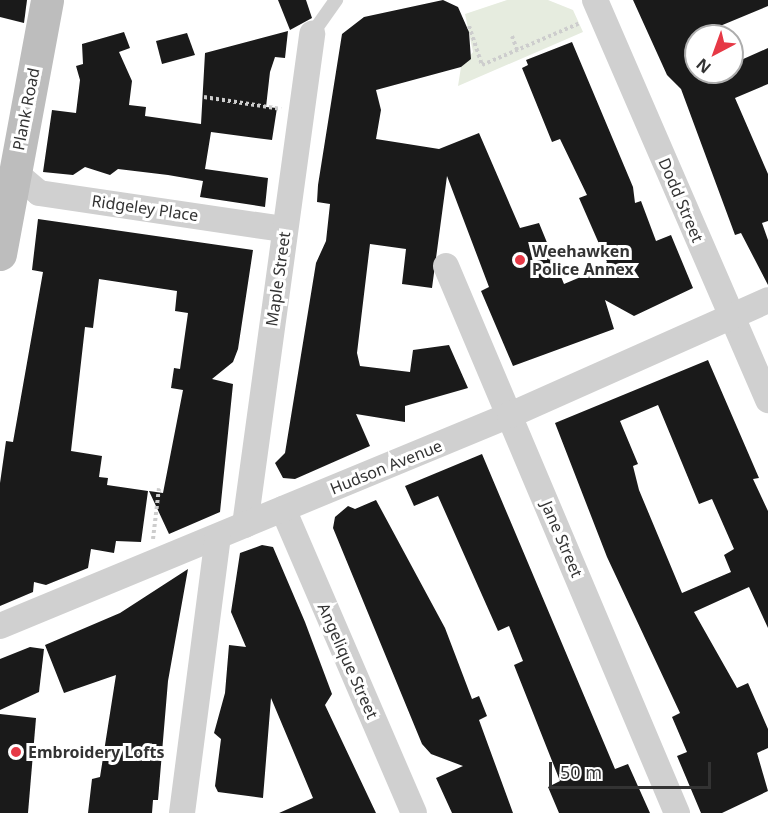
<!DOCTYPE html>
<style>
body{margin:0}
#map{position:relative;width:768px;height:813px;overflow:hidden;background:#fff;font-family:"Noto Sans",sans-serif}
div>[style]{position:absolute}
[style*='--x']{left:calc(var(--x)*1px);top:calc(var(--y)*1px);width:calc(var(--w)*1px);rotate:calc(var(--a)*1deg)}
.green>*{inset:0;background:#e6ecdf}
.building>*{inset:0;background:#1a1a1a}
.path>*{height:4px;margin-top:-2px;transform-origin:0;background:repeating-linear-gradient(90deg,#cdcdcd 0 3px,transparent 0 6px)}
.service>*{height:14px;margin:-7px;padding:0 7px;transform-origin:7px;border-radius:7px;background:#d0d0d0}
.minor>*{height:26px;margin:-13px;padding:0 13px;transform-origin:13px;border-radius:13px;background:#d0d0d0}
.secondary>*{height:33px;margin:-16.5px;padding:0 16.5px;transform-origin:16.5px;border-radius:16.5px;background:#bdbdbd}
.dots>*{width:16px;height:16px;translate:-50% -50%;box-sizing:border-box;border:3px solid #fff;border-radius:50%}
span{translate:-50% -50%;white-space:nowrap;text-align:center;line-height:1.15;-webkit-text-stroke:6px #fff;paint-order:stroke}
.street-label{font-size:16px;color:#333}
.poi-label{font-size:16px;color:#333;font-weight:700}
.left{translate:0 -50%;text-align:left}
.north{position:absolute;left:684px;top:24px;width:60px;height:60px;box-sizing:border-box;background:#fff;border:2px solid #adadad;border-radius:50%;rotate:221deg;font-size:16px;font-weight:700;line-height:24px;text-align:center;color:#333}
.north::after{content:'';display:block;margin:auto;width:21px;height:27px;background:#e63946;clip-path:polygon(50% 0,100% 100%,50% 72%,0 100%)}
.scale{position:absolute;left:549px;top:762px;width:162px;height:27px;box-sizing:border-box;border:3px solid #333;border-top:0;padding-left:8px;font-size:18px;line-height:21px;white-space:nowrap;color:#333;-webkit-text-stroke:4px #fff;paint-order:stroke}
</style>
<div id="map">
<div class="green">
<div style="clip-path:polygon(507px 0,548px 0,573px 10px,583px 32px,458px 86px,461px 67px,473px 52px,465px 14px)"></div>
</div>
<div class="building">
<div style="clip-path:polygon(0 0,27px 0,24px 23px,0 17px)"></div>
<div style="clip-path:polygon(278px 0,306px 0,312px 18px,290px 30px)"></div>
<div style="clip-path:polygon(443px 0,458px 7px,469px 32px,471px 59px,461px 67px,376px 90px,381px 110px,376px 139px,439px 149px,479px 133px,520px 228px,539px 223px,564px 284px,602px 268px,607px 262px,579px 198px,587px 195px,560px 139px,552px 142px,522px 68px,528px 65px,526px 60px,572px 42px,633px 187px,635px 203px,641px 201px,656px 241px,671px 235px,693px 288px,634px 316px,605px 300px,614px 329px,513px 366px,481px 291px,489px 287px,447px 176px,432px 288px,402px 284px,406px 249px,370px 244px,357px 353px,360px 366px,410px 372px,413px 350px,449px 345px,468px 388px,405px 406px,405px 422px,356px 414px,370px 446px,295px 479px,283px 478px,275px 463px,285px 453px,316px 263px,326px 241px,330px 204px,317px 202px,318px 185px,342px 34px,364px 17px)"></div>
<div style="clip-path:polygon(633px 0,768px 0,768px 6px,720px 26px,724px 36px,696px 36px,696px 72px,732px 72px,732px 64px,768px 48px,768px 84px,735px 98px,768px 174px,768px 221px,762px 223px,768px 240px,768px 285px,741px 233px,735px 235px,681px 89px,667px 75px)"></div>
<div style="clip-path:polygon(288px 31px,285px 58px,275px 57px,270px 72px,266px 107px,277px 108px,272px 140px,211px 132px,205px 169px,268px 178px,265px 207px,200px 197px,203px 181px,168px 175px,118px 169px,110px 175px,85px 167px,73px 175px,43px 172px,52px 110px,76px 113px,80px 80px,76px 66px,83px 64px,82px 44px,124px 32px,130px 48px,119px 52px,132px 81px,129px 105px,146px 107px,145px 116px,201px 124px,205px 53px)"></div>
<div style="clip-path:polygon(187px 33px,195px 55px,162px 64px,156px 41px)"></div>
<div style="clip-path:polygon(38px 219px,253px 250px,238px 349px,233px 362px,212px 379px,233px 384px,220px 512px,169px 534px,149px 491px,163px 493px,183px 390px,171px 388px,174px 368px,180px 369px,188px 313px,175px 311px,177px 291px,99px 279px,93px 328px,85px 327px,71px 451px,102px 456px,99px 477px,108px 478px,107px 485px,148px 491px,141px 542px,116px 541px,114px 553px,91px 549px,88px 568px,46px 585px,34px 582px,33px 592px,0 606px,0 483px,6px 441px,13px 442px,43px 272px,32px 270px)"></div>
<div style="clip-path:polygon(evenodd,708px 360px,759px 478px,753px 479px,768px 511px,768px 628px,749px 587px,694px 612px,737px 688px,748px 683px,768px 729px,768px 748px,757px 753px,768px 791px,722px 813px,701px 813px,677px 756px,687px 752px,672px 717px,680px 713px,607px 557px,555px 423px,708px 360px,658px 405px,699px 504px,712px 499px,734px 549px,724px 555px,731px 572px,682px 593px,639px 490px,633px 466px,638px 464px,620px 421px,658px 405px)"></div>
<div style="clip-path:polygon(482px 454px,615px 769px,628px 764px,650px 813px,559px 813px,548px 787px,560px 781px,514px 665px,523px 661px,509px 626px,498px 631px,438px 496px,414px 506px,405px 486px)"></div>
<div style="clip-path:polygon(376px 500px,445px 628px,472px 699px,479px 696px,487px 716px,479px 720px,513px 813px,452px 813px,436px 778px,463px 766px,431px 754px,422px 744px,333px 528px,335px 517px,348px 506px,355px 509px)"></div>
<div style="clip-path:polygon(262px 545px,273px 547px,305px 622px,332px 694px,325px 705px,376px 813px,279px 813px,313px 798px,271px 698px,263px 798px,218px 792px,215px 786px,221px 739px,214px 733px,225px 693px,229px 645px,246px 647px,231px 612px,240px 553px)"></div>
<div style="clip-path:polygon(188px 569px,168px 681px,158px 800px,153px 800px,152px 813px,88px 813px,92px 779px,100px 777px,116px 675px,64px 693px,45px 645px,120px 613px)"></div>
<div style="clip-path:polygon(30px 647px,44px 649px,39px 692px,0 710px,0 659px)"></div>
<div style="clip-path:polygon(0 714px,36px 718px,28px 813px,0 813px)"></div>
</div>
<div class="path">
<div style="--x:469;--y:26;--w:41;--a:71.6"></div>
<div style="--x:482;--y:65;--w:107;--a:-23.2"></div>
<div style="--x:512;--y:36;--w:15;--a:70"></div>
<div style="--x:204;--y:97;--w:78;--a:8.9"></div>
<div style="--x:153;--y:539;--w:51;--a:-83.3"></div>
</div>
<div class="service">
<div style="--x:312;--y:34;--w:42;--a:-54.8"></div>
</div>
<div class="minor">
<div style="--x:595;--y:0;--w:436;--a:66.6"></div>
<div style="--x:13;--y:171;--w:34;--a:40"></div>
<div style="--x:39;--y:193;--w:248;--a:8.4"></div>
<div style="--x:446;--y:266;--w:594;--a:67.11"></div>
<div style="--x:283;--y:509;--w:331;--a:66.7"></div>
<div style="--x:245;--y:525;--w:496;--a:-82.2"></div>
<div style="--x:0;--y:626;--w:552;--a:-22.48"></div>
<div style="--x:510;--y:415;--w:282;--a:-24"></div>
<div style="--x:182;--y:813;--w:278;--a:-82.6"></div>
</div>
<div class="secondary">
<div style="--x:0;--y:254;--w:258;--a:-79.5"></div>
</div>
<div class="dots">
<div style="left:520px;top:260px;background:#e63946"></div>
<div style="left:16px;top:752px;background:#e63946"></div>
</div>
<div class="street-label">
<span style="left:26px;top:109px;rotate:-79deg">Plank Road</span>
<span style="left:681px;top:200px;rotate:67deg">Dodd Street</span>
<span style="left:145px;top:208px;rotate:8deg">Ridgeley Place</span>
<span style="left:278px;top:279px;rotate:-82deg">Maple Street</span>
<span style="left:386px;top:467px;rotate:-22deg">Hudson Avenue</span>
<span style="left:562px;top:539px;rotate:67deg">Jane Street</span>
<span style="left:348px;top:661px;rotate:66deg">Angelique Street</span>
</div>
<div class="poi-label">
<span class="left" style="left:532px;top:260px">Weehawken<br>Police Annex</span>
<span class="left" style="left:28px;top:752px">Embroidery Lofts</span>
</div>
<div class="north">N</div>
<div class="scale">50 m</div>
</div>
